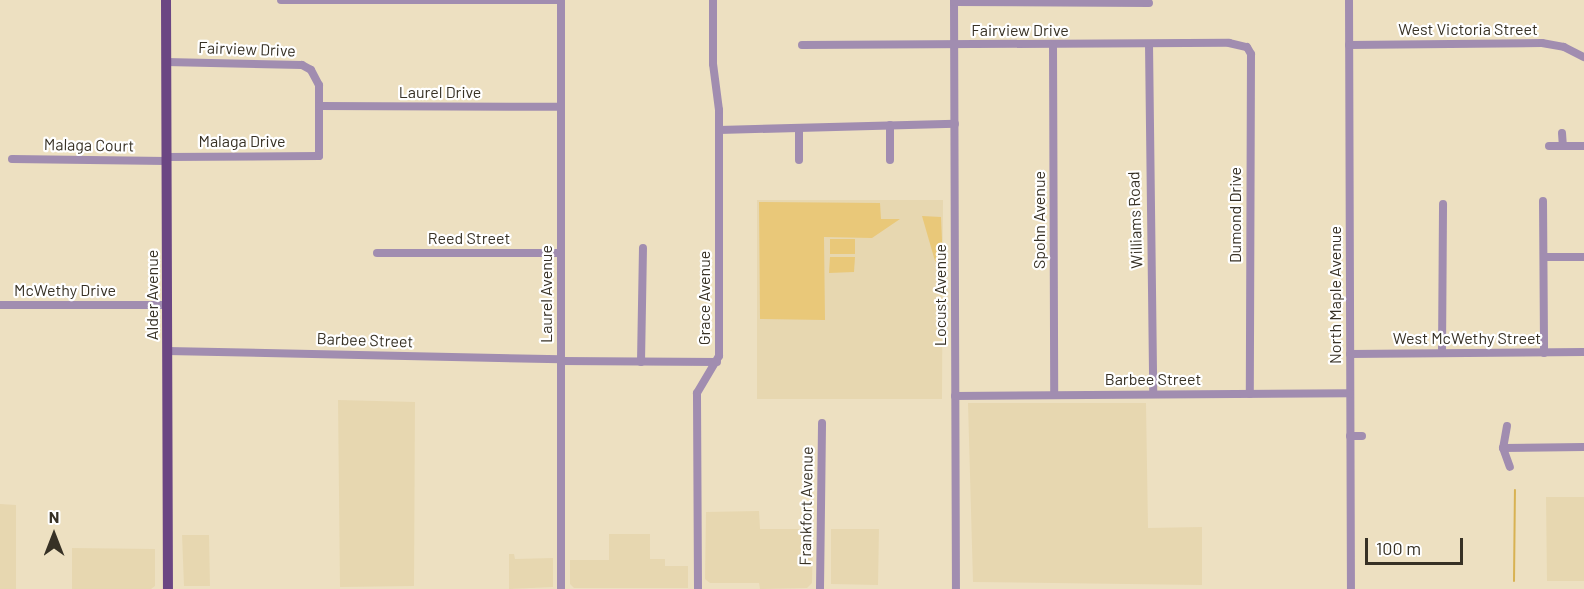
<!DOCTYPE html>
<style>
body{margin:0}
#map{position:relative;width:1584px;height:589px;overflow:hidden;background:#ede0c1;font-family:Barlow,sans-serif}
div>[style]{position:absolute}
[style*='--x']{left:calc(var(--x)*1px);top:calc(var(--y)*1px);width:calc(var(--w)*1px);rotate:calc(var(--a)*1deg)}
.built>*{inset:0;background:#e7d7b0}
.green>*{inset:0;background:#e9c879}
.stream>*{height:2px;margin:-1px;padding:0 1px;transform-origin:1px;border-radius:1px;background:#d8b252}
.minor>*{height:8px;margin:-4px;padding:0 4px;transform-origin:4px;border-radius:4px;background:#a18db0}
.major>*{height:10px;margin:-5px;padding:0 5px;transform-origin:5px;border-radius:5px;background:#6b4683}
span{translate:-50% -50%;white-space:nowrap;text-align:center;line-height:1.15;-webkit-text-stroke:4.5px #fff;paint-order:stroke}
.street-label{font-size:16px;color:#373125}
.north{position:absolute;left:24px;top:505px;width:60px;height:60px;-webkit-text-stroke:4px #fff;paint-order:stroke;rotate:0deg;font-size:16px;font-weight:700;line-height:24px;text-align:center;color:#373125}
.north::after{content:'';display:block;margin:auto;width:21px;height:27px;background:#373125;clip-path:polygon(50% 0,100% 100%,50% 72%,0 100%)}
.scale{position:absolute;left:1365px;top:538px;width:98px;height:27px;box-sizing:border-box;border:3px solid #373125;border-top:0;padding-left:8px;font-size:18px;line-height:21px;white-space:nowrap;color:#373125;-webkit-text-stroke:4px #fff;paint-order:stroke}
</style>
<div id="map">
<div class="built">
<div style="clip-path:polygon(757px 200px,943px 200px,942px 399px,757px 399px)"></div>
<div style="clip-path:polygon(338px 400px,415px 402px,414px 586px,340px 587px)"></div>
<div style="clip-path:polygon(968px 403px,1146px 403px,1148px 528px,1202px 527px,1202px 585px,973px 582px)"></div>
<div style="clip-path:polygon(1546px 497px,1584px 497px,1584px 581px,1547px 581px)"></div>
<div style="clip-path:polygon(0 504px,16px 505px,16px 589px,0 589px)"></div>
<div style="clip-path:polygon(759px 511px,760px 529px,813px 529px,812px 583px,807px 588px,760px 589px,759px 583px,710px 583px,705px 579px,706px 512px)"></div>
<div style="clip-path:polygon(831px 529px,879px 529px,878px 585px,831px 584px)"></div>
<div style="clip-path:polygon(609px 534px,650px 534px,650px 559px,665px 559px,665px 566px,688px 566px,688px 588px,574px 588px,570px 584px,570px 560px,609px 560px)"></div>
<div style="clip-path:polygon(182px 535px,209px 535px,210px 586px,184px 586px)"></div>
<div style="clip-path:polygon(72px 548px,155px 549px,155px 586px,151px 589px,72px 589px)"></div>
<div style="clip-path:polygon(509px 554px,514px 554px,515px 559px,553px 558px,553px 587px,509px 589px)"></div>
</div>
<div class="green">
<div style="clip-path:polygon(759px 202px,880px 203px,881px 219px,900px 219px,872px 238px,824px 237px,825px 320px,760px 319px)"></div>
<div style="clip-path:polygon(922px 216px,941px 217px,943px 264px,935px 261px)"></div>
<div style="clip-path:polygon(830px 239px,855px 239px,855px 254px,830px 254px)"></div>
<div style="clip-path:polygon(830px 257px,855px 257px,854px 272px,829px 273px)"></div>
</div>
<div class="stream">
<div style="--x:1514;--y:581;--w:91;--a:-89.4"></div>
</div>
<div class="minor">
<div style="--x:281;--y:0;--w:280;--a:0"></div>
<div style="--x:954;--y:0;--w:589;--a:89.81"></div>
<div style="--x:1349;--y:0;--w:589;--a:89.81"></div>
<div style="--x:954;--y:2;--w:195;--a:0.3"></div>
<div style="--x:1149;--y:44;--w:350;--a:89.3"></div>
<div style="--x:802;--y:45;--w:427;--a:-0.3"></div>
<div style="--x:1229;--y:43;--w:18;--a:13"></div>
<div style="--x:1247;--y:47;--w:8;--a:60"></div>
<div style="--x:1251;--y:54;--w:340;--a:90.2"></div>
<div style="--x:1053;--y:45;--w:350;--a:89.8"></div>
<div style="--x:1349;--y:45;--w:193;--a:-0.6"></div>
<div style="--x:1542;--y:43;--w:22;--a:10"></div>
<div style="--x:1564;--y:47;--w:22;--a:27"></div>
<div style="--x:166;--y:62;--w:136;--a:1.3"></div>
<div style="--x:302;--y:65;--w:10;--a:29"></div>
<div style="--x:311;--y:70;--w:17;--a:62"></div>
<div style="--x:319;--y:85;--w:71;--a:90"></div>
<div style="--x:319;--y:156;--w:153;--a:179.6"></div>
<div style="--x:319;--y:106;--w:242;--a:0.2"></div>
<div style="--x:719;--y:130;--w:236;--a:-1.5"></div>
<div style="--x:1562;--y:133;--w:13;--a:86"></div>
<div style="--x:1549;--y:146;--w:35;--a:0"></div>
<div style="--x:12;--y:159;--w:154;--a:0.7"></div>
<div style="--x:799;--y:160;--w:31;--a:-90"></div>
<div style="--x:890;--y:160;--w:35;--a:-90"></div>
<div style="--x:1543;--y:201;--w:152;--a:89.6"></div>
<div style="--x:377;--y:253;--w:184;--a:0"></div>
<div style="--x:1544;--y:257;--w:40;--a:0"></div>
<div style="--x:0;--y:305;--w:167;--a:0"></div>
<div style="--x:167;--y:351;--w:394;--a:1.2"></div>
<div style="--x:1442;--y:353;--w:149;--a:-89.6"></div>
<div style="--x:1350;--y:354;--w:234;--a:-0.5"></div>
<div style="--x:561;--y:361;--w:156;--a:0.4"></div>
<div style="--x:641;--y:362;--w:114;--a:-89"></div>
<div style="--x:955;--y:396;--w:395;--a:-0.4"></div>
<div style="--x:1507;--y:426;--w:22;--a:100"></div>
<div style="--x:1503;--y:448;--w:20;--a:70"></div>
<div style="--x:1350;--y:436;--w:12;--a:0"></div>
<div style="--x:1503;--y:448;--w:81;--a:-0.7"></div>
<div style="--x:561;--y:589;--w:589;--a:-90"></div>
<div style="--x:698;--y:589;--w:196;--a:-90.3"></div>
<div style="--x:697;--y:393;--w:43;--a:-59.3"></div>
<div style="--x:719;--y:356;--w:246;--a:-90"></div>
<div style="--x:719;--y:110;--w:46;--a:-97.4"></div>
<div style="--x:713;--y:64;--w:64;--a:-90"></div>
<div style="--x:820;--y:589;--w:166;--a:-89.3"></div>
</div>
<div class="major">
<div style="--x:166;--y:0;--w:589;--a:89.81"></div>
</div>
<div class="street-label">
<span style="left:1468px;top:29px">West Victoria Street</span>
<span style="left:1020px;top:30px">Fairview Drive</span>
<span style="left:247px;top:49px;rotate:2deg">Fairview Drive</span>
<span style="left:440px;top:92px">Laurel Drive</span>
<span style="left:242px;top:141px">Malaga Drive</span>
<span style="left:89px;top:145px;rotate:1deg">Malaga Court</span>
<span style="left:1235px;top:215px;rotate:-90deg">Dumond Drive</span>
<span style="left:1039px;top:220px;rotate:-90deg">Spohn Avenue</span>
<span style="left:1135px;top:220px;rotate:-92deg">Williams Road</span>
<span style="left:469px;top:238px">Reed Street</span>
<span style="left:65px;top:290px">McWethy Drive</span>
<span style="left:546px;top:294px;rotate:-90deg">Laurel Avenue</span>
<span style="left:152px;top:295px;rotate:-90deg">Alder Avenue</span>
<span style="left:940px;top:295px;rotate:-90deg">Locust Avenue</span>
<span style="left:1335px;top:295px;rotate:-90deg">North Maple Avenue</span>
<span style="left:704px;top:298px;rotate:-90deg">Grace Avenue</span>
<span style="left:1467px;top:338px">West McWethy Street</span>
<span style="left:365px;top:340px;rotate:2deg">Barbee Street</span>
<span style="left:1153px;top:379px">Barbee Street</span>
<span style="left:806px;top:506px;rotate:-89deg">Frankfort Avenue</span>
</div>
<div class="north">N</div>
<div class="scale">100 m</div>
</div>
